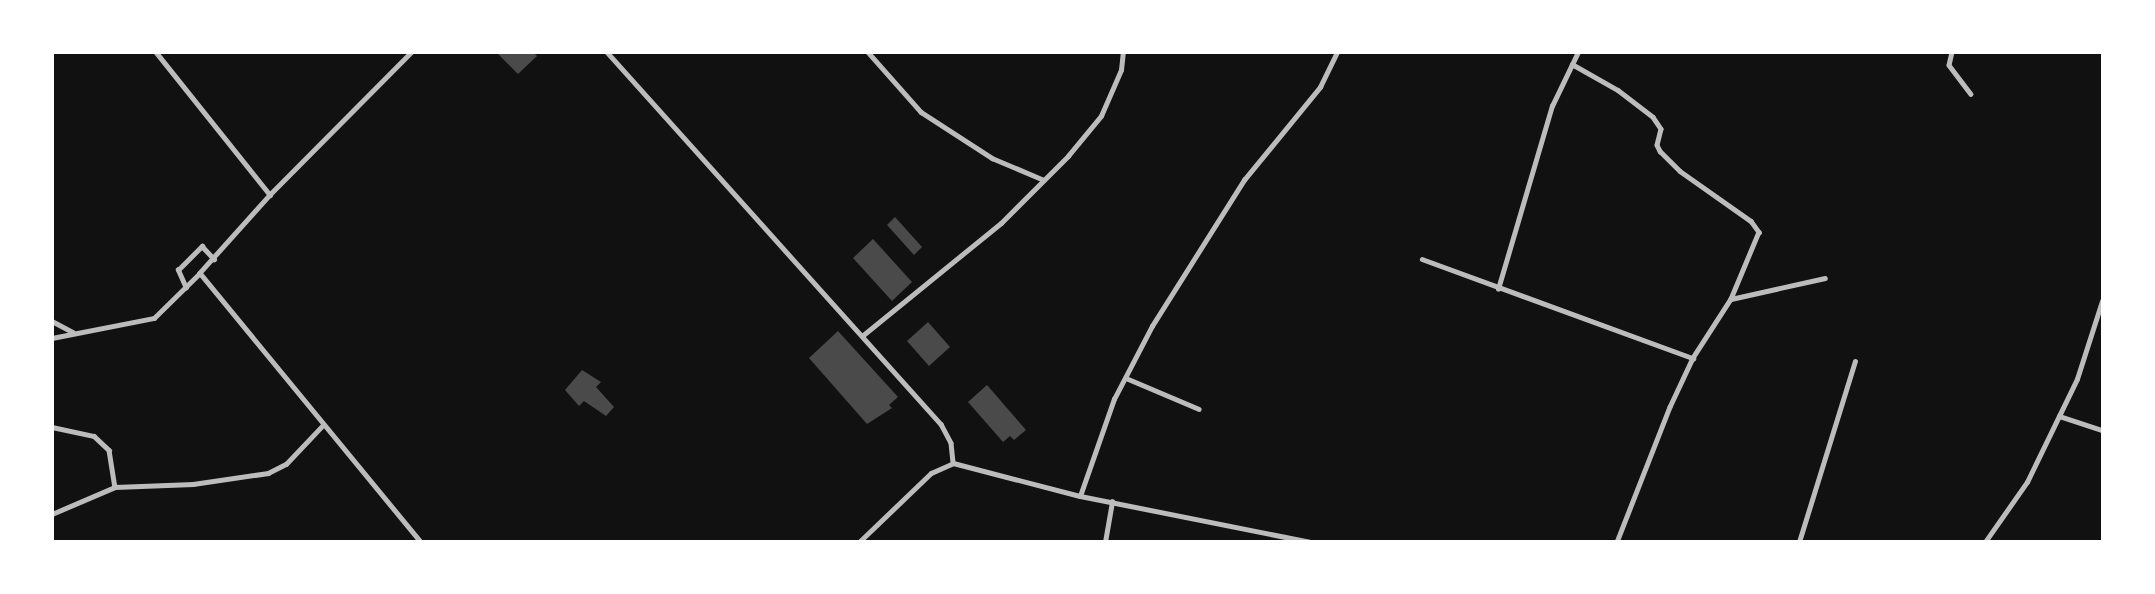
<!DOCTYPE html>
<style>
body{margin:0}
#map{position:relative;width:2155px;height:594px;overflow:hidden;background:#111;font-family:"Sofia Sans Condensed",sans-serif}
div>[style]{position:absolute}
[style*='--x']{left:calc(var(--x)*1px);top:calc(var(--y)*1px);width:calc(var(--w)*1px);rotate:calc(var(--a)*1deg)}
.building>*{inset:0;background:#4a4a4a}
.minor>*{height:4.5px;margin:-2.25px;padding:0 2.25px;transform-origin:2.25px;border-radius:2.25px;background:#bcbcbc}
.tertiary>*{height:5px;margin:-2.5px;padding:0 2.5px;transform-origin:2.5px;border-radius:2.5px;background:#bcbcbc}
span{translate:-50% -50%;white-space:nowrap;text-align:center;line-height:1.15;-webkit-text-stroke:6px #fff;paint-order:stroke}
.frame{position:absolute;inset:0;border:54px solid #fff;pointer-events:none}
</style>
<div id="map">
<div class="building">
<div style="clip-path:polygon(496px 52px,533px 52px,537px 56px,518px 74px)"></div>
<div style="clip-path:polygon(895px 217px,922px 247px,914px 255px,887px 225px)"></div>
<div style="clip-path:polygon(873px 239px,912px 282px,892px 301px,853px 258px)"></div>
<div style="clip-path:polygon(928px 322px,950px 347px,929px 366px,907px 341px)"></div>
<div style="clip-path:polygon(838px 331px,898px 397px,889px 405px,892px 408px,867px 424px,809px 358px)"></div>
<div style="clip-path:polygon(582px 370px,601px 382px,596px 387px,614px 407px,606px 416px,584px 401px,579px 406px,565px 390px)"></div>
<div style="clip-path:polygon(987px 385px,1026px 430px,1014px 440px,1010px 436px,1003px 442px,968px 402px)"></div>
</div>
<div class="minor">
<div style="--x:156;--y:52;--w:183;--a:51.4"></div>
<div style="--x:412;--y:52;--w:202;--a:134.8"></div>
<div style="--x:270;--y:195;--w:105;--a:131.9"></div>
<div style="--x:200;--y:273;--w:348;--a:50.6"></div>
<div style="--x:607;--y:52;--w:500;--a:48.1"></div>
<div style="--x:941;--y:424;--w:21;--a:62"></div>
<div style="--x:951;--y:443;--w:20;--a:84"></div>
<div style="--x:868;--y:52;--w:80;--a:48.5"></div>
<div style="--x:921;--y:112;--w:85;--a:32.9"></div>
<div style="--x:992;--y:158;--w:56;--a:22.9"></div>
<div style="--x:1952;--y:52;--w:13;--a:103"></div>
<div style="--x:1949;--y:65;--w:36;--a:53"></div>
<div style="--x:1572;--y:64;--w:53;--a:29.5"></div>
<div style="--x:1618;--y:90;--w:44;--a:37.6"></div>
<div style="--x:1653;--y:117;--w:14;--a:56"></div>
<div style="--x:1661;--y:129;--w:16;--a:104"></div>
<div style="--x:1657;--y:145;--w:7;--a:63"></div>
<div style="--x:1660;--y:151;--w:28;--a:45"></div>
<div style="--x:1680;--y:171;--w:87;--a:35.2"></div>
<div style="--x:1751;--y:221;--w:14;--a:54"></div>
<div style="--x:1759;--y:232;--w:73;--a:112.7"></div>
<div style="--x:1731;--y:299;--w:70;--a:122.8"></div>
<div style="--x:1693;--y:358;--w:54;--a:115.1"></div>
<div style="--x:1670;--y:407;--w:145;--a:111.4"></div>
<div style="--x:1422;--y:259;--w:289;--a:20.1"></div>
<div style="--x:186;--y:288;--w:20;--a:-114"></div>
<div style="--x:178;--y:270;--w:34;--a:-45"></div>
<div style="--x:202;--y:246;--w:18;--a:47"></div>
<div style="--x:1498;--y:289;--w:191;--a:-73.6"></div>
<div style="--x:1552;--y:106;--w:60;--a:-64.3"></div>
<div style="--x:1731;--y:299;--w:96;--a:-12.6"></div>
<div style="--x:52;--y:321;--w:24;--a:28"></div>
<div style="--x:862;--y:336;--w:179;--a:-39.1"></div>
<div style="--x:1001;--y:223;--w:95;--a:-45"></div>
<div style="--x:1068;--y:156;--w:52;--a:-50.5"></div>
<div style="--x:1101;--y:116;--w:50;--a:-66.5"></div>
<div style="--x:1121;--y:70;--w:18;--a:-84"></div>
<div style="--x:52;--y:338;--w:104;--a:-11.1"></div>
<div style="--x:154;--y:318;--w:64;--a:-44.4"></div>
<div style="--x:1126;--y:378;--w:79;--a:23"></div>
<div style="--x:2059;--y:416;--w:45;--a:18"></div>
<div style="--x:52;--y:427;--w:43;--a:12.1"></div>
<div style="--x:94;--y:436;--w:21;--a:43"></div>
<div style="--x:109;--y:450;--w:37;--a:81"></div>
<div style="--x:1080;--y:496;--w:103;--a:-70.7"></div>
<div style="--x:1114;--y:399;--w:82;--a:-62.5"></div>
<div style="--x:1152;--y:326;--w:173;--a:-57.8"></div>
<div style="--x:1244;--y:180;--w:120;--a:-50.7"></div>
<div style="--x:1320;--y:87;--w:39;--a:-64"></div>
<div style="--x:52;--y:514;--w:69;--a:-23.2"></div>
<div style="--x:115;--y:487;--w:78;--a:-2.2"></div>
<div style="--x:193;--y:484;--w:76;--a:-8.3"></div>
<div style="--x:268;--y:473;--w:20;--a:-27"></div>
<div style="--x:286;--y:464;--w:54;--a:-46.5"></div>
<div style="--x:1105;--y:542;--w:41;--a:-80.1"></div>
<div style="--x:1799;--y:542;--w:189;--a:-72.8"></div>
<div style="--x:1985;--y:542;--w:73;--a:-55"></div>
<div style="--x:2027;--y:482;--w:114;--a:-64.1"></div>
<div style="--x:2077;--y:379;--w:82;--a:-72.2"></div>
</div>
<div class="tertiary">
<div style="--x:859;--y:542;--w:100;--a:-43.8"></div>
<div style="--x:931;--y:473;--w:24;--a:-24"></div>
<div style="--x:953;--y:463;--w:131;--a:14.6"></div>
<div style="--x:1080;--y:496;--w:235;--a:11.3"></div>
</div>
<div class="frame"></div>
</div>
